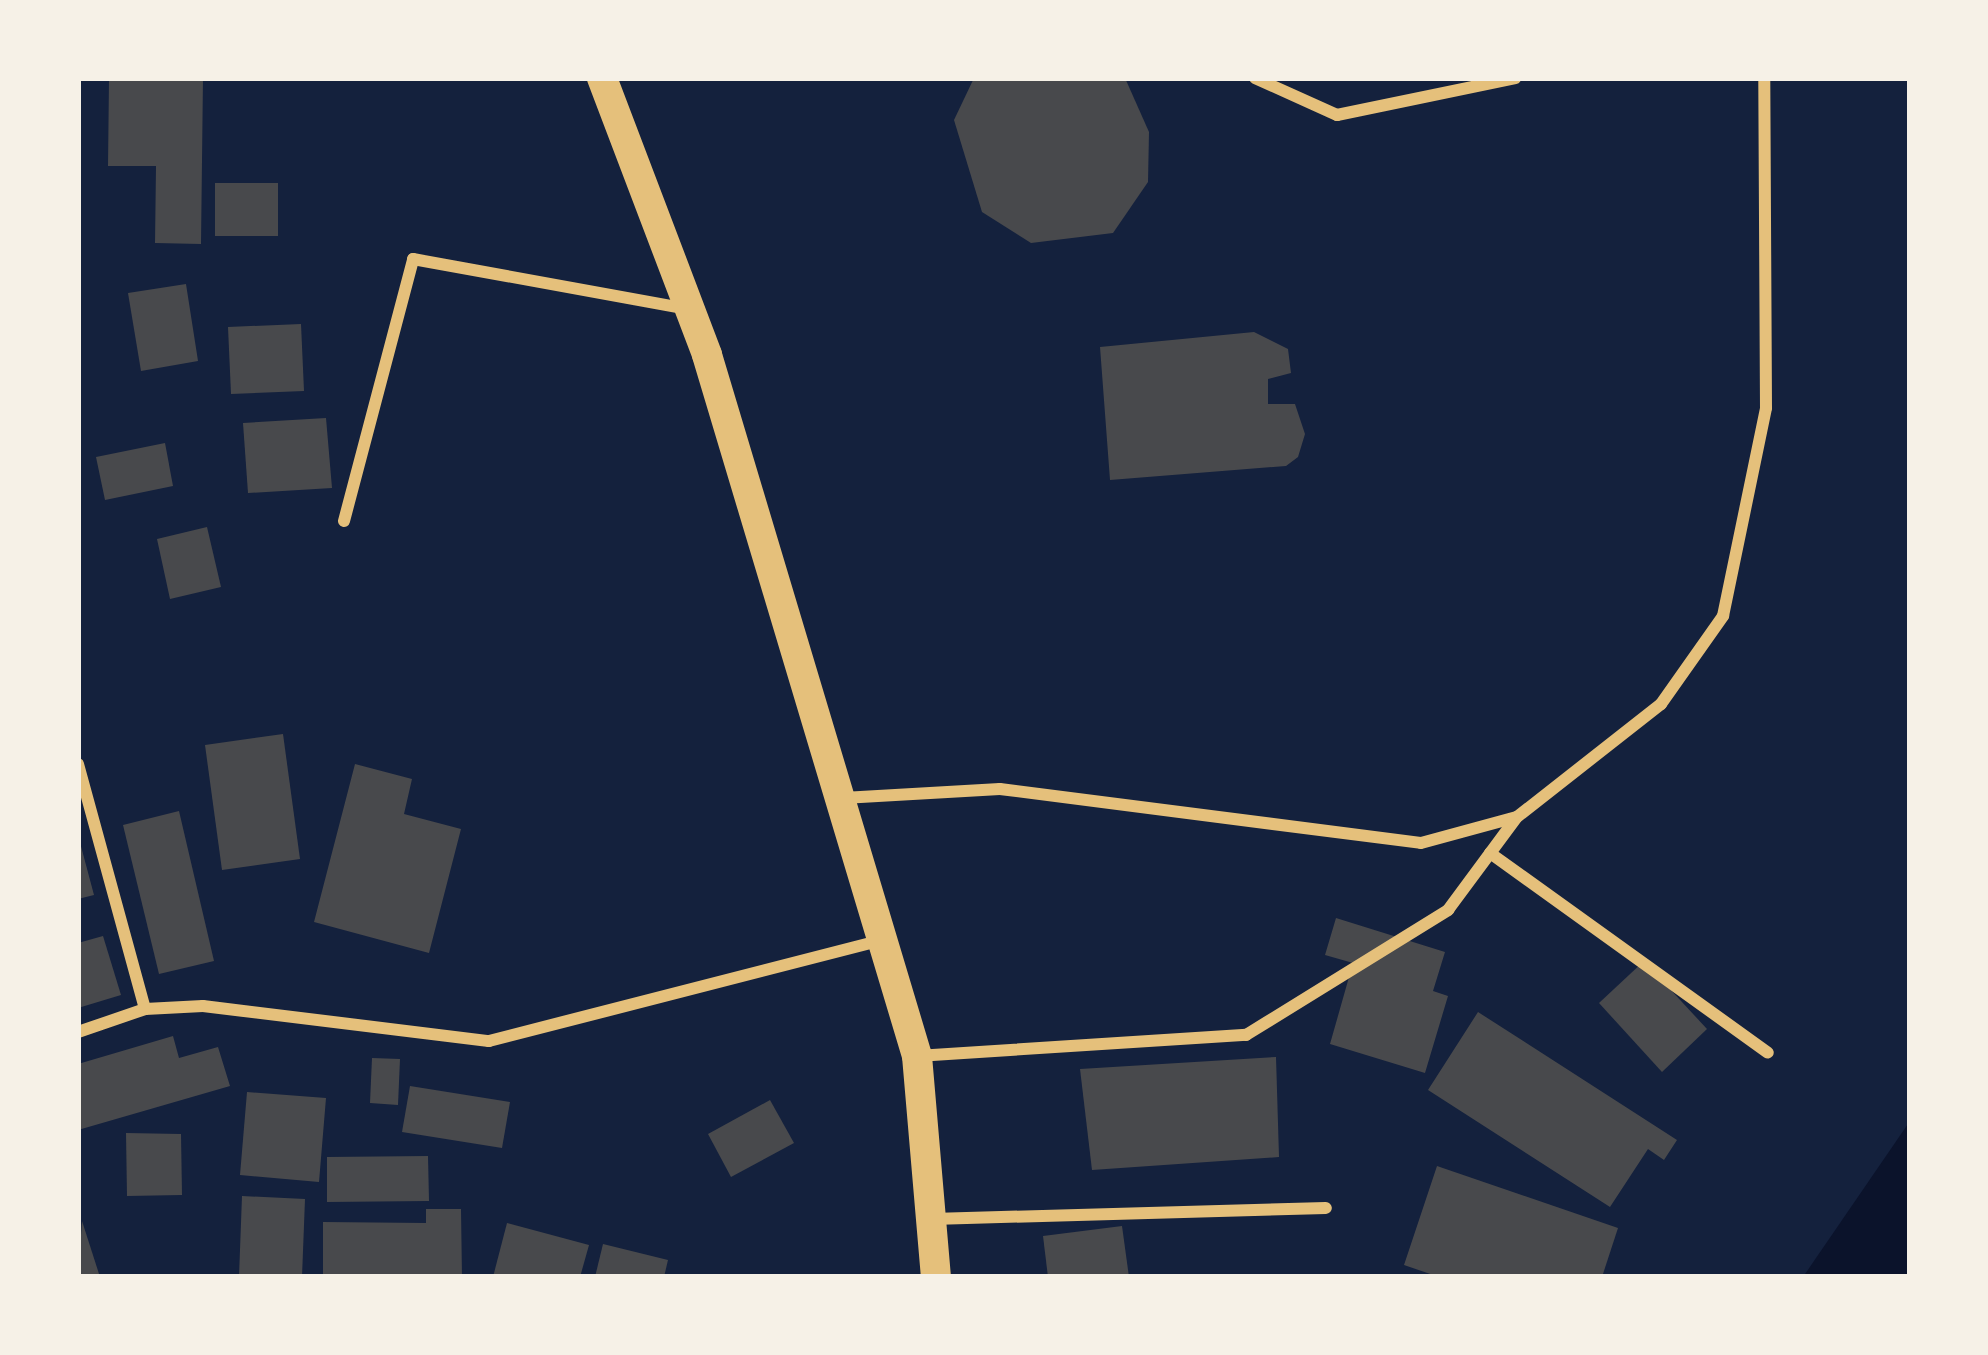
<!DOCTYPE html>
<style>
body{margin:0}
#map{position:relative;width:1988px;height:1355px;overflow:hidden;background:#14213d;font-family:Ubuntu,sans-serif}
div>[style]{position:absolute}
[style*='--x']{left:calc(var(--x)*1px);top:calc(var(--y)*1px);width:calc(var(--w)*1px);rotate:calc(var(--a)*1deg)}
.water>*{inset:0;background:#0b132b}
.building>*{inset:0;background:#48494c}
.minor>*{height:12px;margin:-6px;padding:0 6px;transform-origin:6px;border-radius:6px;background:#e5c07b}
.primary>*{height:30px;margin:-15px;padding:0 15px;transform-origin:15px;border-radius:15px;background:#e5c07b}
span{translate:-50% -50%;white-space:nowrap;text-align:center;line-height:1.15;-webkit-text-stroke:9px #f6f1e7;paint-order:stroke}
.frame{position:absolute;inset:0;border:81px solid #f6f1e7;pointer-events:none}
</style>
<div id="map">
<div class="water">
<div style="clip-path:polygon(1910px 1121px,1910px 1277px,1803px 1277px)"></div>
</div>
<div class="building">
<div style="clip-path:polygon(109px 78px,203px 78px,201px 244px,155px 243px,156px 166px,108px 166px)"></div>
<div style="clip-path:polygon(974px 78px,1125px 78px,1149px 132px,1148px 182px,1113px 233px,1031px 243px,982px 212px,954px 120px)"></div>
<div style="clip-path:polygon(215px 183px,278px 183px,278px 236px,215px 236px)"></div>
<div style="clip-path:polygon(186px 284px,198px 361px,141px 371px,128px 293px)"></div>
<div style="clip-path:polygon(301px 324px,304px 391px,231px 394px,228px 327px)"></div>
<div style="clip-path:polygon(1254px 332px,1288px 349px,1291px 373px,1268px 379px,1268px 404px,1295px 404px,1305px 434px,1298px 457px,1286px 466px,1110px 480px,1100px 347px)"></div>
<div style="clip-path:polygon(326px 418px,332px 488px,248px 493px,243px 423px)"></div>
<div style="clip-path:polygon(165px 443px,173px 486px,105px 500px,96px 457px)"></div>
<div style="clip-path:polygon(207px 527px,221px 587px,170px 599px,157px 539px)"></div>
<div style="clip-path:polygon(283px 734px,300px 859px,222px 870px,205px 745px)"></div>
<div style="clip-path:polygon(355px 764px,412px 779px,404px 814px,461px 829px,429px 953px,314px 922px)"></div>
<div style="clip-path:polygon(179px 811px,214px 961px,159px 974px,123px 825px)"></div>
<div style="clip-path:polygon(78px 835px,94px 895px,78px 899px)"></div>
<div style="clip-path:polygon(1336px 918px,1445px 952px,1433px 991px,1448px 996px,1425px 1073px,1330px 1044px,1353px 963px,1325px 955px)"></div>
<div style="clip-path:polygon(103px 936px,121px 995px,78px 1008px,78px 943px)"></div>
<div style="clip-path:polygon(1644px 961px,1707px 1029px,1662px 1072px,1599px 1003px)"></div>
<div style="clip-path:polygon(1478px 1012px,1677px 1140px,1664px 1160px,1648px 1149px,1610px 1207px,1428px 1090px)"></div>
<div style="clip-path:polygon(173px 1036px,179px 1058px,218px 1047px,230px 1086px,78px 1130px,78px 1064px)"></div>
<div style="clip-path:polygon(1276px 1057px,1279px 1157px,1092px 1170px,1080px 1069px)"></div>
<div style="clip-path:polygon(372px 1058px,400px 1059px,398px 1105px,370px 1103px)"></div>
<div style="clip-path:polygon(410px 1086px,510px 1102px,502px 1148px,402px 1132px)"></div>
<div style="clip-path:polygon(247px 1092px,326px 1098px,319px 1182px,240px 1175px)"></div>
<div style="clip-path:polygon(770px 1100px,794px 1143px,731px 1177px,708px 1134px)"></div>
<div style="clip-path:polygon(126px 1133px,181px 1134px,182px 1195px,127px 1196px)"></div>
<div style="clip-path:polygon(428px 1156px,429px 1201px,327px 1202px,327px 1157px)"></div>
<div style="clip-path:polygon(1437px 1166px,1618px 1228px,1602px 1277px,1439px 1277px,1404px 1265px)"></div>
<div style="clip-path:polygon(242px 1196px,305px 1199px,302px 1277px,239px 1277px)"></div>
<div style="clip-path:polygon(426px 1209px,461px 1209px,462px 1277px,323px 1277px,323px 1222px,426px 1223px)"></div>
<div style="clip-path:polygon(82px 1221px,100px 1277px,78px 1277px)"></div>
<div style="clip-path:polygon(507px 1223px,589px 1245px,580px 1277px,493px 1277px)"></div>
<div style="clip-path:polygon(1122px 1226px,1129px 1277px,1048px 1277px,1043px 1236px)"></div>
<div style="clip-path:polygon(603px 1244px,668px 1260px,664px 1277px,595px 1277px)"></div>
</div>
<div class="minor">
<div style="--x:1255;--y:78;--w:90;--a:24.3"></div>
<div style="--x:1337;--y:115;--w:182;--a:-11.7"></div>
<div style="--x:344;--y:521;--w:271;--a:-75.2"></div>
<div style="--x:413;--y:259;--w:280;--a:10.3"></div>
<div style="--x:78;--y:764;--w:254;--a:74.7"></div>
<div style="--x:843;--y:798;--w:157;--a:-3.3"></div>
<div style="--x:1000;--y:789;--w:424;--a:7.3"></div>
<div style="--x:1421;--y:843;--w:99;--a:-15.2"></div>
<div style="--x:1517;--y:817;--w:183;--a:-38.1"></div>
<div style="--x:1661;--y:704;--w:108;--a:-54.8"></div>
<div style="--x:1723;--y:616;--w:212;--a:-78.3"></div>
<div style="--x:1766;--y:408;--w:330;--a:-90.3"></div>
<div style="--x:1490;--y:853;--w:342;--a:35.7"></div>
<div style="--x:78;--y:1032;--w:71;--a:-18.9"></div>
<div style="--x:145;--y:1009;--w:58;--a:-3"></div>
<div style="--x:203;--y:1006;--w:288;--a:7"></div>
<div style="--x:489;--y:1041;--w:406;--a:-14.4"></div>
<div style="--x:917;--y:1056;--w:330;--a:-3.7"></div>
<div style="--x:1246;--y:1035;--w:238;--a:-31.7"></div>
<div style="--x:1448;--y:910;--w:114;--a:-53.5"></div>
<div style="--x:932;--y:1219;--w:394;--a:-1.6"></div>
</div>
<div class="primary">
<div style="--x:602;--y:78;--w:296;--a:69.2"></div>
<div style="--x:707;--y:355;--w:732;--a:73.32"></div>
<div style="--x:917;--y:1056;--w:222;--a:85.1"></div>
</div>
<div class="frame"></div>
</div>
